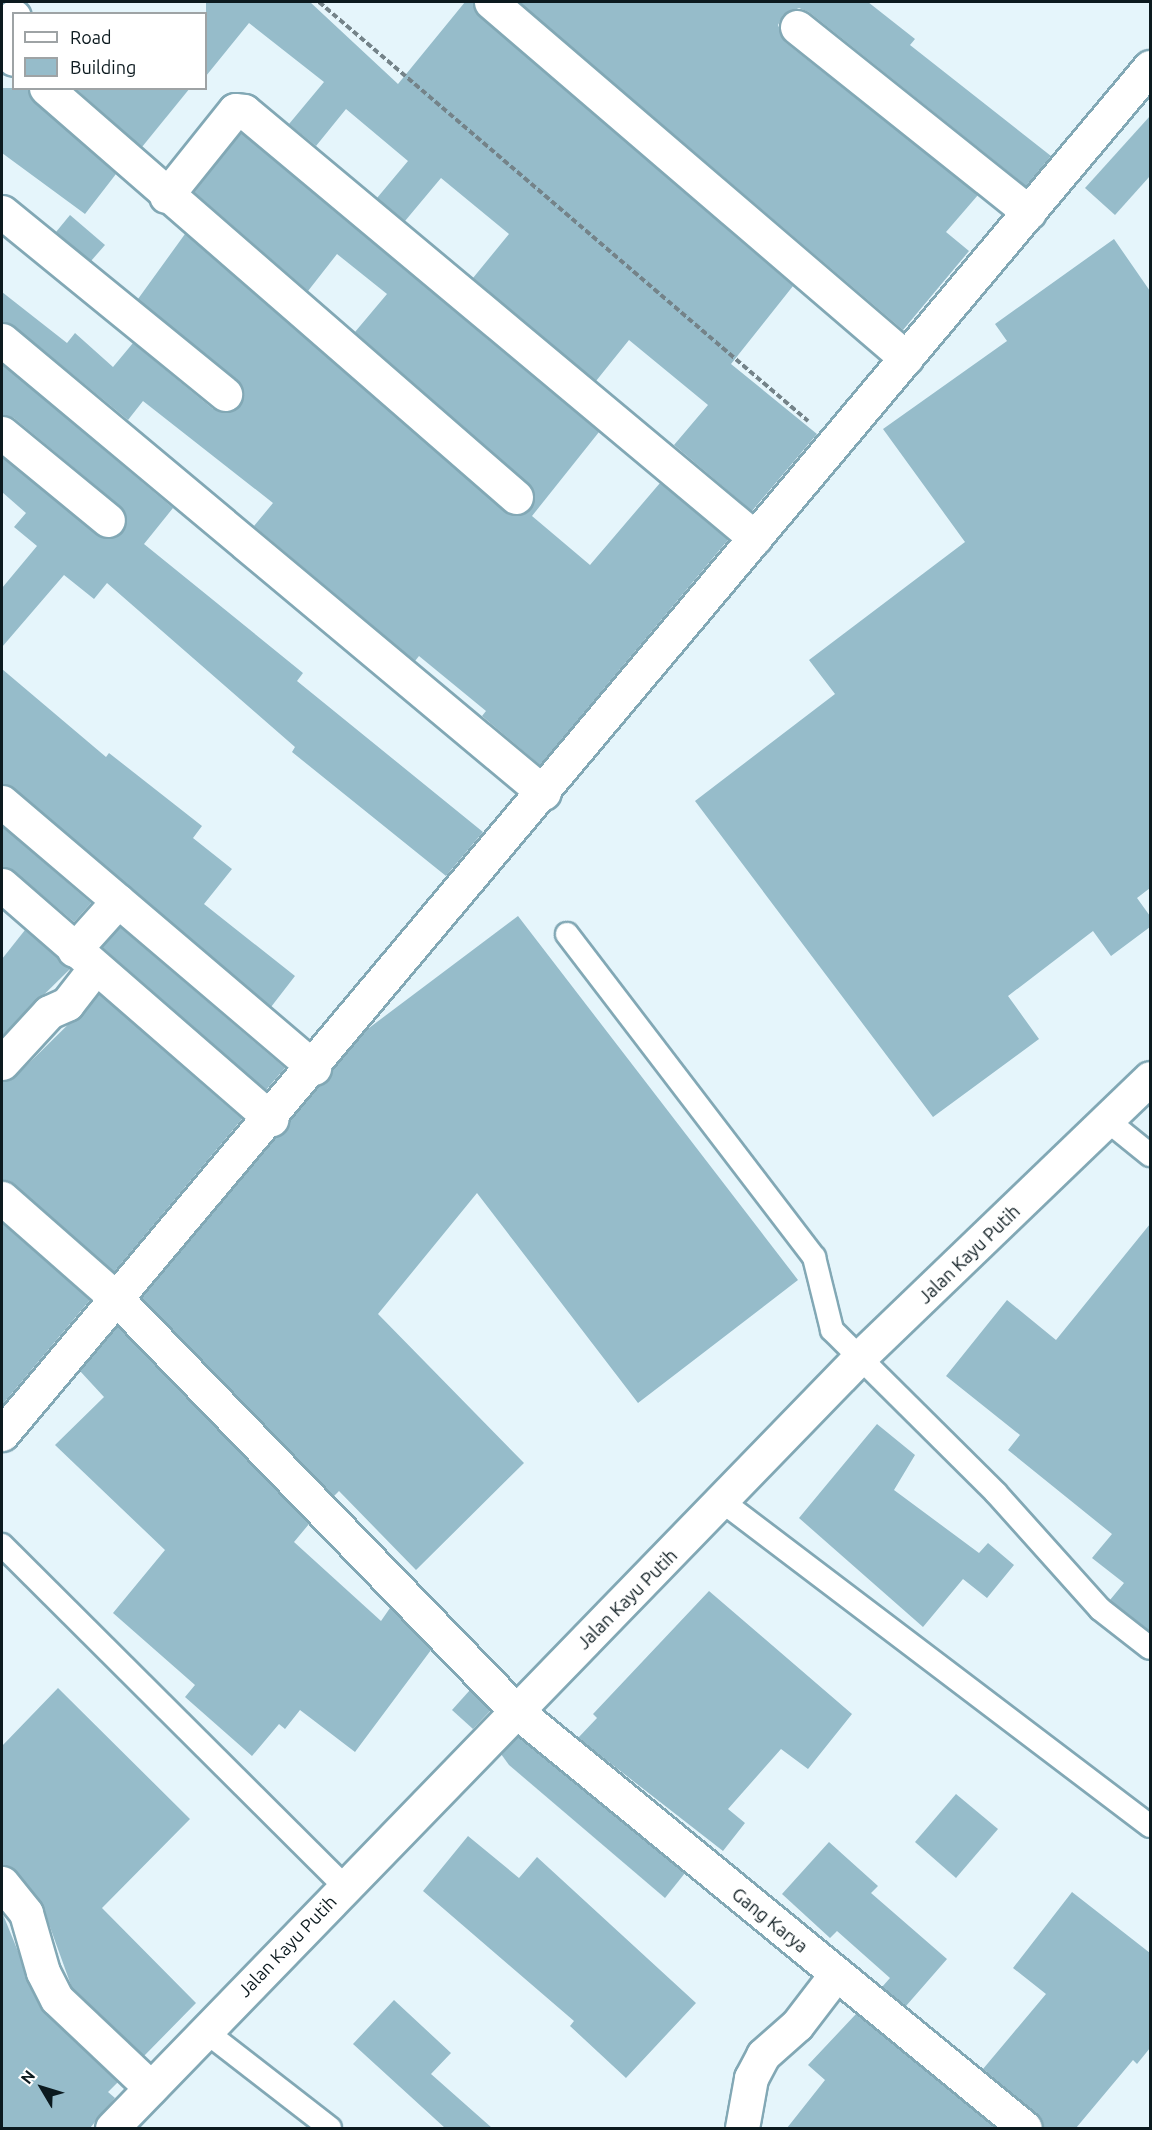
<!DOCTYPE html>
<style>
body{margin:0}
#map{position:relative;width:1152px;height:2130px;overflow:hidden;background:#e5f5fb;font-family:Ubuntu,sans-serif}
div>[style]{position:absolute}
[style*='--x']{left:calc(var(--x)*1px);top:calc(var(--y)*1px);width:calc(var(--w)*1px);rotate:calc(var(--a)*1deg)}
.building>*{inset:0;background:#96bcca}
.path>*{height:4px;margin-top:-2px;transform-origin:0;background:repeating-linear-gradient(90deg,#748389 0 6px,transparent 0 9px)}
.roads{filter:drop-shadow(2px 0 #82a8b5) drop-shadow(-2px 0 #82a8b5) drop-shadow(0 2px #82a8b5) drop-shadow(0 -2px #82a8b5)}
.service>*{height:22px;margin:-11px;padding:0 11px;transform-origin:11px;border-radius:11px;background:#fff}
.minor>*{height:33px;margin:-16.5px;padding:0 16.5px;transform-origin:16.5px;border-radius:16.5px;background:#fff}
span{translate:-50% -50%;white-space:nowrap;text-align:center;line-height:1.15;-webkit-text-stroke:4.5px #fff;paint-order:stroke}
.street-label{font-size:18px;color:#0c1a1f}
.frame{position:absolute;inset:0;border:3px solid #0c1a1f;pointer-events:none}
.legend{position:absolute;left:12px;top:12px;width:195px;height:78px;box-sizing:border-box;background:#fff;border:2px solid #9ea3a5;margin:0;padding:8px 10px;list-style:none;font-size:18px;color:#0c1a1f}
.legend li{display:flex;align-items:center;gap:12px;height:30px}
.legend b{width:30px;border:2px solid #9ea3a5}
.north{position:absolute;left:12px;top:2058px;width:60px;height:60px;-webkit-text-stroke:4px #fff;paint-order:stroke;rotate:308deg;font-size:16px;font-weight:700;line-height:24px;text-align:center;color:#0c1a1f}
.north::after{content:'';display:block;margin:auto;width:21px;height:27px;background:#0c1a1f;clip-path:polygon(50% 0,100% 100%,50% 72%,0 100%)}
</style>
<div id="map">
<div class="building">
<div style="clip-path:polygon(206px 2px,310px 2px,398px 84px,465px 2px,473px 2px,479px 16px,793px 286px,731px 364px,817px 434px,752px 511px,674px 445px,708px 405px,629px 340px,596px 381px,473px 278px,509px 234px,441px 178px,405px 221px,377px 198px,408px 161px,346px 109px,316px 146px,289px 124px,324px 82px,249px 23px,206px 76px)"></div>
<div style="clip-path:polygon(519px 2px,868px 2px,915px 39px,910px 45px,1051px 156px,1026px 186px,809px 12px,799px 8px,783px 15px,778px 25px,785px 42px,978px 195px,946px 232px,969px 251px,903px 330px)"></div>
<div style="clip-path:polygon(2px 88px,28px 88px,34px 102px,116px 174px,85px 214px,2px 153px)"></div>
<div style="clip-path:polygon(75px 88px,190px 88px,142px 147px)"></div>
<div style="clip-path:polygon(1150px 116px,1150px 176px,1115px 215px,1085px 188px)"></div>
<div style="clip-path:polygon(241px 133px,599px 432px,532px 516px,590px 565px,660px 483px,728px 540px,540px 765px,482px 716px,486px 711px,419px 656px,415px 661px,254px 526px,273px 503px,143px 401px,128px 420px,14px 326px,2px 322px,2px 292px,67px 343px,75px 333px,113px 367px,133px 343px,213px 409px,232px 411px,243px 398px,237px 380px,138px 299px,185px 234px,504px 511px,513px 515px,530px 510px,534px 500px,528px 483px,355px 332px,387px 294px,337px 254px,308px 291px,194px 192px)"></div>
<div style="clip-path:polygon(70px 215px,105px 245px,91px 261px,56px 232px)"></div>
<div style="clip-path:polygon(1114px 239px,1150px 291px,1150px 888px,1137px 898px,1150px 916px,1150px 927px,1111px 956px,1093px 931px,1008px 996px,1039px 1039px,933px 1117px,695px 801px,835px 694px,809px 660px,965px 542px,883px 429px,1007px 341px,995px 324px)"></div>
<div style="clip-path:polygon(2px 364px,173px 508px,144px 544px,303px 673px,297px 681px,483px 832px,446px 876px,292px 752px,295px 747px,107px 583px,94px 599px,64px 575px,2px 647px,2px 588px,37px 546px,14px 527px,26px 513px,2px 492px,2px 457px,97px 535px,115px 537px,127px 522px,120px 506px,14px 418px,2px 415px)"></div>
<div style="clip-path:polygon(2px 669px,106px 757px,109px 753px,202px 826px,193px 838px,232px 869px,204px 904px,295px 976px,271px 1007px,14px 788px,2px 784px)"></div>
<div style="clip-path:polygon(2px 826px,91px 903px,74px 922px,14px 871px,2px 867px)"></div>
<div style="clip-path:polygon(518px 916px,798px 1280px,638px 1403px,477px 1193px,378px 1314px,524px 1463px,416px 1570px,339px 1491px,334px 1496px,141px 1297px,365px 1031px)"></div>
<div style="clip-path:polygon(120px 927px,285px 1068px,266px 1090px,102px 947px)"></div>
<div style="clip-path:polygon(25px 930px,70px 969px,2px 1036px,2px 959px)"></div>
<div style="clip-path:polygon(99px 994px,242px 1119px,114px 1272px,14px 1184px,2px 1180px,2px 1081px,16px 1076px)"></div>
<div style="clip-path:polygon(2px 1223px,90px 1300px,2px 1405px)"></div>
<div style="clip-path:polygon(1150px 1224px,1150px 1631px,1110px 1600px,1124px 1583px,1092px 1558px,1112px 1534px,1008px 1450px,1020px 1435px,946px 1376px,1007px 1300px,1056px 1340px)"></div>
<div style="clip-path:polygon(117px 1326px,309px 1524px,294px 1542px,381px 1621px,390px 1608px,431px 1650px,355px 1752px,300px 1710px,285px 1729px,279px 1724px,252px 1756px,185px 1697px,195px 1685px,113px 1613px,165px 1550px,55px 1445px,104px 1397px,80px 1371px)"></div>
<div style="clip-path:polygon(877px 1424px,915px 1455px,894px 1490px,979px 1553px,988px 1543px,1014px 1565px,987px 1598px,963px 1579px,923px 1627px,799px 1518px)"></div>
<div style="clip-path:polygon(709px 1591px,852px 1714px,808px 1769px,781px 1749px,728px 1809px,745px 1823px,723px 1851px,578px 1738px,597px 1718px,593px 1714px)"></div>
<div style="clip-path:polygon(58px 1688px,190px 1819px,102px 1908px,196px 2003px,144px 2056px,72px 1988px,41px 1902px,16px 1871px,2px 1865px,2px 1746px)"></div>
<div style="clip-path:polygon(470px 1690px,490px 1711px,473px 1729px,452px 1710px)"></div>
<div style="clip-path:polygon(518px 1737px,685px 1873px,665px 1898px,509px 1765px,501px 1754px)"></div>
<div style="clip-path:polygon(956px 1794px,998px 1829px,956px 1878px,915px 1842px)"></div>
<div style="clip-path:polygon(468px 1836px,519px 1878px,537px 1857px,696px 2003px,626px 2078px,570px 2026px,574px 2021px,423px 1891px)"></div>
<div style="clip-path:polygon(829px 1842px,878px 1886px,871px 1893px,947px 1959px,906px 2006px,882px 1987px,890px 1978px,837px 1931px,830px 1938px,782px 1894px)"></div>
<div style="clip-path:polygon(1072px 1892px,1150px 1953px,1150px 2048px,1137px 2064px,1133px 2060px,1076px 2128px,1043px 2128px,1037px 2114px,983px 2069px,1046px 1994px,1013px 1968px)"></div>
<div style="clip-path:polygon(2px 1912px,41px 2008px,118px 2082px,108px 2092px,115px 2098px,90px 2128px,2px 2128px)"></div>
<div style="clip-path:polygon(394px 2000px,451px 2053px,431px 2074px,492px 2128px,445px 2128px,353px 2044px)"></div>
<div style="clip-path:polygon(856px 2014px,996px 2128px,787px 2128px,825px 2080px,808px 2065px)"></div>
</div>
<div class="path">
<div style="--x:319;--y:2;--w:644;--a:40.59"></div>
</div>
<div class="roads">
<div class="service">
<div style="--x:567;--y:934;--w:407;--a:52.6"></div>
<div style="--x:814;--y:1257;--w:75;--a:76.1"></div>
<div style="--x:832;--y:1330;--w:231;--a:44.8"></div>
<div style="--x:996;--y:1493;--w:156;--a:48.1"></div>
<div style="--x:1100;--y:1609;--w:63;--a:38"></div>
<div style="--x:1108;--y:1121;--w:54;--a:39"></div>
<div style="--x:723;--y:1502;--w:536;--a:37.19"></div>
<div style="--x:2;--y:1545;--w:483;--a:44.9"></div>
<div style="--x:205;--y:2031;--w:158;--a:37.8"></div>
</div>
<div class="minor">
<div style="--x:491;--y:2;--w:547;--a:40.62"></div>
<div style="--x:797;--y:27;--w:297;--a:38.6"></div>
<div style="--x:2;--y:30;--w:18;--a:-49"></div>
<div style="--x:2;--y:48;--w:16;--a:43"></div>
<div style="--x:46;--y:88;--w:623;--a:41.03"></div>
<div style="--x:166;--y:196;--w:110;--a:-51.3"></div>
<div style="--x:235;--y:110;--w:9;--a:6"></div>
<div style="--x:244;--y:111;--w:666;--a:39.88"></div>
<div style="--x:2;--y:212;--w:288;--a:39.2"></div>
<div style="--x:2;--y:340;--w:706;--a:39.89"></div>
<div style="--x:2;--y:433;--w:137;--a:39.4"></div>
<div style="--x:2;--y:802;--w:410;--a:40.4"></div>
<div style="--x:2;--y:885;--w:357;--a:41"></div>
<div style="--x:74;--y:950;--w:66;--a:-48.1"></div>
<div style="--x:2;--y:1063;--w:69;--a:-47.3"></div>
<div style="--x:49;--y:1012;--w:20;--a:-24"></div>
<div style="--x:67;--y:1004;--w:46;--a:-52.1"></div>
<div style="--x:2;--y:1198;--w:154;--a:41.3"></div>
<div style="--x:118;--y:1300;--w:571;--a:45.92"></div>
<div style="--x:515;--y:1710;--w:659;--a:39.34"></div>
<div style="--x:2;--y:1434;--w:1785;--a:-49.98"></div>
<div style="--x:2;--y:1883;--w:38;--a:51"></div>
<div style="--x:26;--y:1913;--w:61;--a:73.9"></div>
<div style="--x:43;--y:1972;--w:30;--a:63"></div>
<div style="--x:57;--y:1999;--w:129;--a:43.4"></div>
<div style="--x:112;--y:2128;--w:1074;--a:-45.87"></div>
<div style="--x:860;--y:1357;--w:402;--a:-43.9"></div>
<div style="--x:742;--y:2128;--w:51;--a:-79.8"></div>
<div style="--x:751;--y:2078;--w:26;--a:-62"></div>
<div style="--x:763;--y:2055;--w:45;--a:-41.4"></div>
<div style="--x:797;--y:2025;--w:64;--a:-52.6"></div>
</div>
</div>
<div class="street-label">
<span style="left:969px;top:1254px;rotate:-44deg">Jalan Kayu Putih</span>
<span style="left:627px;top:1599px;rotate:-45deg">Jalan Kayu Putih</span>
<span style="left:770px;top:1920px;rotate:39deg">Gang Karya</span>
<span style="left:287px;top:1946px;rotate:-46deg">Jalan Kayu Putih</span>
</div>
<div class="frame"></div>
<ul class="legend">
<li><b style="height:8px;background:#fff"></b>Road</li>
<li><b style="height:16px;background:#96bcca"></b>Building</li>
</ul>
<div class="north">N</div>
</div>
